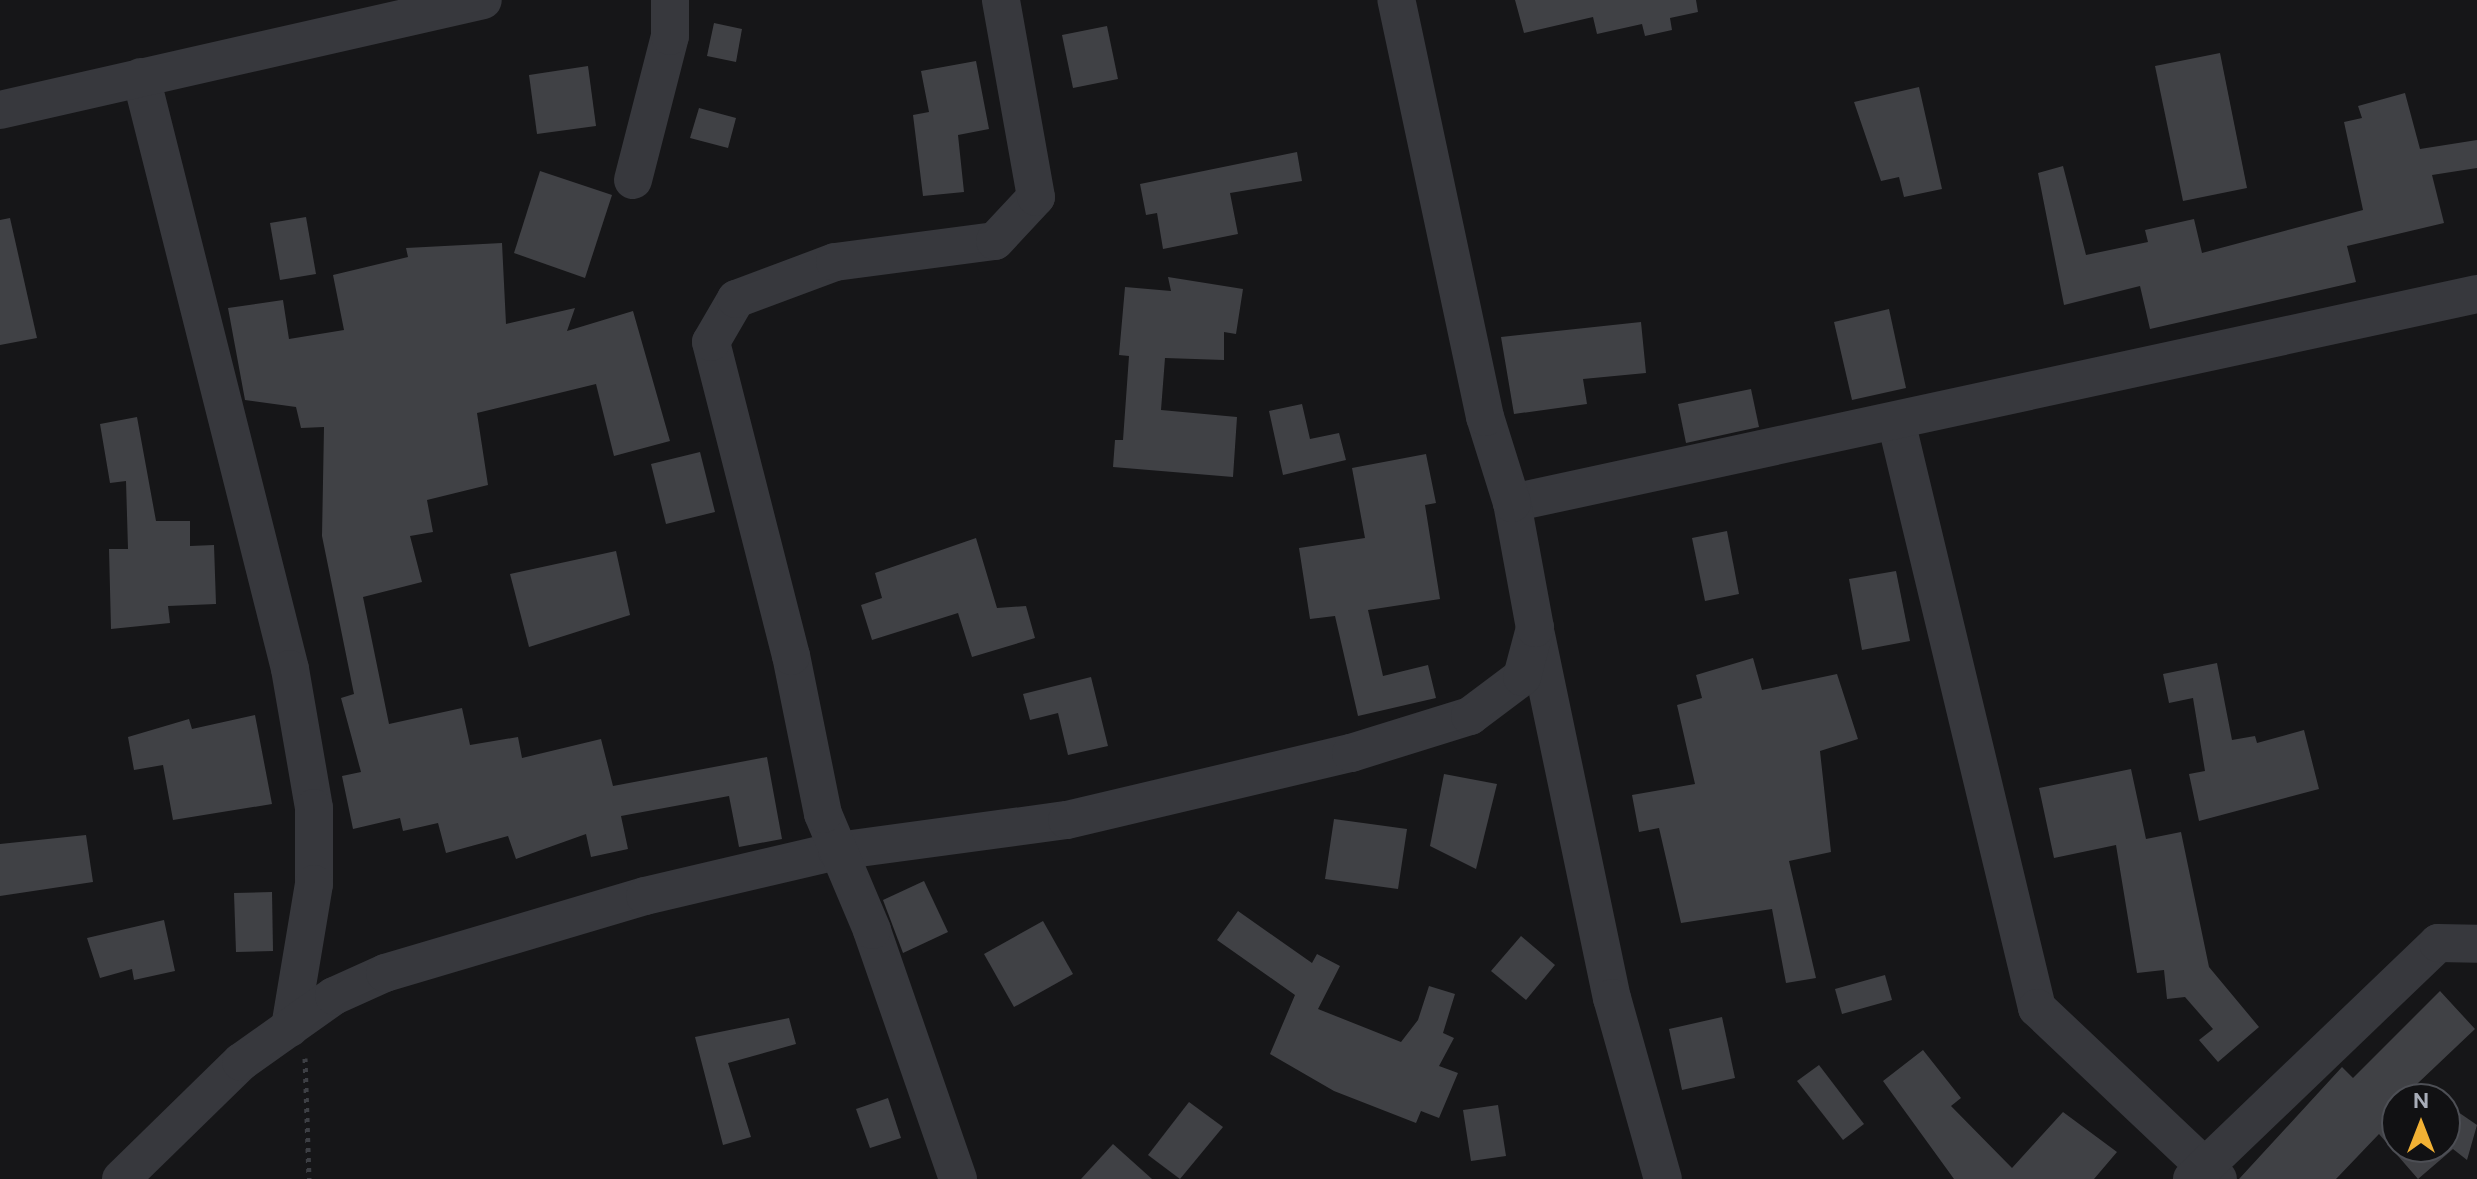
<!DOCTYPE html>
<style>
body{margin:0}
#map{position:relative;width:2477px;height:1179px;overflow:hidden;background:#161618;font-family:"DM Sans",sans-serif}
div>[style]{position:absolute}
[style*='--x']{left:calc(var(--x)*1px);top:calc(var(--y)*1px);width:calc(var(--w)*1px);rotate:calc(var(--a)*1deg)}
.building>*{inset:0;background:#404145}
.path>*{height:5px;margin-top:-2.5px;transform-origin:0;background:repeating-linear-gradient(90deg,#3d3f44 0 4px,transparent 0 10px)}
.street>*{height:38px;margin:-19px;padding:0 19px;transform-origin:19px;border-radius:19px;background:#37383d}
span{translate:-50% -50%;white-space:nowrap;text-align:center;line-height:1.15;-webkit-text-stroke:6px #111113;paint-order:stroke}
.north{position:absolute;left:2381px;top:1083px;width:80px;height:80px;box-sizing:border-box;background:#111113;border:2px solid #4d4f55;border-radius:50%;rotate:0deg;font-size:22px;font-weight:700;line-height:32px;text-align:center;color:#a8adb8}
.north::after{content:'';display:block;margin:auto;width:28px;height:36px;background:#f2b134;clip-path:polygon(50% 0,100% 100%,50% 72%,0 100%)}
</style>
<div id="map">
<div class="building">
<div style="clip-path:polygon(1515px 0,1696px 0,1698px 12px,1670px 18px,1672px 30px,1645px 36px,1642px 24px,1597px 34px,1593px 17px,1524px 33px)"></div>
<div style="clip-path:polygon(714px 23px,742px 29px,736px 62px,707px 56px)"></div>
<div style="clip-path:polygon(1107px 26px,1118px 79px,1073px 88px,1062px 35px)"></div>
<div style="clip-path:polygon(2220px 53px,2247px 188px,2183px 201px,2155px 66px)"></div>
<div style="clip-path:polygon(976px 61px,989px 129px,958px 135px,964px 192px,923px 196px,913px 115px,929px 112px,921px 71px)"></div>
<div style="clip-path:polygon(588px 66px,596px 126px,537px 134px,529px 75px)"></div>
<div style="clip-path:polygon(1919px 87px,1942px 189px,1904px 197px,1899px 177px,1881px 181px,1854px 102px)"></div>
<div style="clip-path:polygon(2405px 93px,2420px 149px,2477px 140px,2477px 168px,2432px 175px,2444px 223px,2347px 246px,2356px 282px,2150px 329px,2140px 286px,2064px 305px,2038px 173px,2063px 166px,2086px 255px,2148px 242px,2145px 230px,2194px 219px,2202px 253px,2363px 210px,2344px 122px,2362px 118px,2358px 106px)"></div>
<div style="clip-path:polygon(699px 108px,736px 118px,728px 148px,690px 138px)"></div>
<div style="clip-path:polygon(1297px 152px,1302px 181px,1230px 193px,1238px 234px,1163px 249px,1157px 213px,1146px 215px,1140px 184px)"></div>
<div style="clip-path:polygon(540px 171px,612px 195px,585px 278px,514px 253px)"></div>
<div style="clip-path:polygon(306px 217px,316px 274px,280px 280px,270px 223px)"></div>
<div style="clip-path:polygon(10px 218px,37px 338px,0 345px,0 220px)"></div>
<div style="clip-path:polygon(502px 243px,506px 324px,575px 308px,567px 331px,633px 311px,670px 441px,614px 456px,596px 384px,477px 413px,488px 485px,427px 500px,433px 532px,410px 536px,422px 582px,363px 597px,389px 724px,462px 708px,470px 745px,518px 737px,522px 758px,601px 739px,613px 786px,767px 757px,782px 839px,739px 847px,729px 796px,621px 816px,628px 849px,591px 857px,586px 834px,516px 859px,508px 836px,446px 853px,438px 823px,403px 831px,400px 818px,353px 829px,342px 776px,361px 772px,341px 698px,354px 694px,322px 536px,324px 427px,301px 428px,296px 407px,245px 400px,228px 308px,283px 300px,289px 339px,344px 330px,333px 275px,408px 257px,406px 248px)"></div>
<div style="clip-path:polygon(1168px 277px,1243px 289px,1236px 334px,1224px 332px,1224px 360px,1165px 358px,1161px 410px,1237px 417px,1233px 477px,1113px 467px,1115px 440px,1123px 440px,1129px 356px,1119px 355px,1125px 287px,1171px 291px)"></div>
<div style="clip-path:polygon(1889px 309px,1906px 388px,1852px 400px,1834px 322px)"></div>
<div style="clip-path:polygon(1641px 322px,1646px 373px,1583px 379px,1587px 404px,1514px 414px,1501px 337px)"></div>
<div style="clip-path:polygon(1751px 389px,1759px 427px,1686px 443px,1678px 404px)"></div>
<div style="clip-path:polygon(1302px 404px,1310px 439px,1339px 433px,1346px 460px,1283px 475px,1269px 411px)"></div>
<div style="clip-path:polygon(137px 417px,156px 521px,190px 521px,190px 546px,214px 545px,216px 604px,168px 606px,170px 623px,111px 629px,109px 549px,128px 549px,126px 481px,110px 483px,100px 424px)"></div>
<div style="clip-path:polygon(700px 452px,715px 512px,666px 524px,651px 464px)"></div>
<div style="clip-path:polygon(1426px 454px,1436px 503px,1425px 505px,1440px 599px,1368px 610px,1383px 676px,1428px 665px,1436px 698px,1358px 716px,1335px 616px,1310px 619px,1299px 548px,1365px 538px,1352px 468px)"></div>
<div style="clip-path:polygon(1727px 531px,1739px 594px,1705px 601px,1692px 538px)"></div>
<div style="clip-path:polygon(976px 538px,997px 608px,1026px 606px,1035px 638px,972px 657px,958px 613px,872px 640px,861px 605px,882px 598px,875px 573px)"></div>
<div style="clip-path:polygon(616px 551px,630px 615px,529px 647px,510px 574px)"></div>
<div style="clip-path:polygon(1896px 571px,1910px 641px,1862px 650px,1849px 579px)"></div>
<div style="clip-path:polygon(1753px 658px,1762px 690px,1837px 674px,1858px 739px,1820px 751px,1831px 852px,1789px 861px,1816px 978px,1786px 983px,1772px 909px,1681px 923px,1659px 828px,1639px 832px,1632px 795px,1695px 784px,1677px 705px,1702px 698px,1696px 675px)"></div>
<div style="clip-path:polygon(2217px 663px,2232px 740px,2255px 736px,2257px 743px,2304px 730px,2319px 789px,2199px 821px,2189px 774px,2205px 771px,2193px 698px,2169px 703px,2163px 674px)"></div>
<div style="clip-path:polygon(1091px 677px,1108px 746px,1068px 755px,1058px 713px,1030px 720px,1023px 694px)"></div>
<div style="clip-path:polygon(255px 715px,272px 804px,173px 820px,163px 765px,134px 770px,128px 737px,189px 719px,192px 729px)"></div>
<div style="clip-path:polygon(2131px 769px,2146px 839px,2181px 832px,2209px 967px,2259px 1027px,2218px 1062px,2199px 1040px,2213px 1029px,2185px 997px,2167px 999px,2164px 970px,2137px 973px,2116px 845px,2054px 858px,2039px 788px)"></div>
<div style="clip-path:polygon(1444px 774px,1497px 784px,1476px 869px,1430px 846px)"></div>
<div style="clip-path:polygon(1334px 819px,1407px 829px,1398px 889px,1325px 879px)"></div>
<div style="clip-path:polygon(86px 835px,93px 882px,0 896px,0 844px)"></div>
<div style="clip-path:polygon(924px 881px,948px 932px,903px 953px,883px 900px)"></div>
<div style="clip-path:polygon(272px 892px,273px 951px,236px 952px,234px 893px)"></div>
<div style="clip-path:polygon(1238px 911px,1312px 963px,1317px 954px,1340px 966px,1318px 1009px,1401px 1042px,1418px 1020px,1429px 986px,1455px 994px,1443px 1033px,1454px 1038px,1439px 1066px,1458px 1073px,1439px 1118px,1421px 1111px,1416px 1123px,1334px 1091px,1270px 1054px,1295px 995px,1217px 940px)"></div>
<div style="clip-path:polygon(164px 920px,175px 971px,134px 980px,132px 969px,100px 978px,87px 938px)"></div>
<div style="clip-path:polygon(1043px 921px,1073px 974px,1014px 1007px,984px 954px)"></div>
<div style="clip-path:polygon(1521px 936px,1555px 965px,1526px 1000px,1491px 971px)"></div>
<div style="clip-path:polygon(1885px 975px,1892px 1000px,1842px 1014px,1835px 989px)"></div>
<div style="clip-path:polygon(2440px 991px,2475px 1029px,2417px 1084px,2439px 1099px,2397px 1099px,2397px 1147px,2445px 1147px,2445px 1103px,2477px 1125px,2467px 1160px,2453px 1149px,2418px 1179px,2379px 1134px,2336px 1179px,2239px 1179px,2342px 1067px,2353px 1078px)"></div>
<div style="clip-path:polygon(1722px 1017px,1735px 1078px,1682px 1090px,1669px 1029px)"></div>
<div style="clip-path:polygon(789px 1018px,796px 1044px,728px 1063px,751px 1137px,723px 1145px,695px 1037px)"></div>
<div style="clip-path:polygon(1923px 1050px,1961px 1098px,1951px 1106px,2012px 1168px,2063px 1112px,2117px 1152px,2094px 1179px,1954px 1179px,1883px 1081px)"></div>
<div style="clip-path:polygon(1819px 1065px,1864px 1124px,1843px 1140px,1797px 1081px)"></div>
<div style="clip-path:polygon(888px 1098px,901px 1138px,870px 1148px,856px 1109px)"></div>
<div style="clip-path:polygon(1189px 1102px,1223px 1127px,1180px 1179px,1148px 1155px)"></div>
<div style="clip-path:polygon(1498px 1105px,1506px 1156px,1471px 1161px,1463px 1110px)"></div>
<div style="clip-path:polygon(1113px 1144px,1152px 1179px,1081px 1179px)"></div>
</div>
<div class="path">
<div style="--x:305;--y:1058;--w:121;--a:88.1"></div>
</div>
<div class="street">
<div style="--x:141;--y:77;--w:610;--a:75.87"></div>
<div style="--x:290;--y:669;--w:141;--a:80.2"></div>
<div style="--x:314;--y:808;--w:76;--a:90"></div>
<div style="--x:314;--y:884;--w:146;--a:99.5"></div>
<div style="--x:0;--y:110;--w:495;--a:-12.8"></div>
<div style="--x:633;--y:180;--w:149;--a:-75.6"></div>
<div style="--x:670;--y:36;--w:36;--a:-90"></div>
<div style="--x:1897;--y:425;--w:600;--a:76.5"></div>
<div style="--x:2037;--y:1008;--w:249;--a:43.4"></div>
<div style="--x:1512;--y:503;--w:987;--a:-12.22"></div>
<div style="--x:1536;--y:635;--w:371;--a:78.2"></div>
<div style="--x:1612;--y:998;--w:188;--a:74.3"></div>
<div style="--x:121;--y:1179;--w:168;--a:-44.3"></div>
<div style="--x:241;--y:1062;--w:114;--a:-35.4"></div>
<div style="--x:334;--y:996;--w:56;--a:-24.3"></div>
<div style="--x:385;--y:973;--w:271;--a:-16.5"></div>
<div style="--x:645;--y:896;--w:197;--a:-13.2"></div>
<div style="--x:837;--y:851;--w:232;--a:-7.7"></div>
<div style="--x:1067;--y:820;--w:292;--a:-13.3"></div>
<div style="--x:1351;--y:753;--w:125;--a:-17.3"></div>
<div style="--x:1470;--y:716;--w:65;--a:-36.9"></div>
<div style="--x:1522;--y:677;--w:51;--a:-75.1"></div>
<div style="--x:1535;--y:628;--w:127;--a:-100.4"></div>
<div style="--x:1512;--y:503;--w:90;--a:-107.4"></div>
<div style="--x:1485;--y:417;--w:426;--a:-102"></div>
<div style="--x:958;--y:1179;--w:263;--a:-109.1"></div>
<div style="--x:872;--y:930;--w:126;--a:-112.9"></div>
<div style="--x:823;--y:814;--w:161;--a:-101.4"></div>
<div style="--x:791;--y:656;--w:324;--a:-104.3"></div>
<div style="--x:711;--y:342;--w:50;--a:-59.8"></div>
<div style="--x:736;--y:299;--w:106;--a:-20.5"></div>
<div style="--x:835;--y:262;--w:161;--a:-7.5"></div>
<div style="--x:995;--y:241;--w:60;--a:-47"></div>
<div style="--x:1036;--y:197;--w:200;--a:-100.1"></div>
<div style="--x:2192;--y:1179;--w:341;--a:-43.8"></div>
<div style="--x:2438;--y:943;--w:39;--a:1"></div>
</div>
<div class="north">N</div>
</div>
